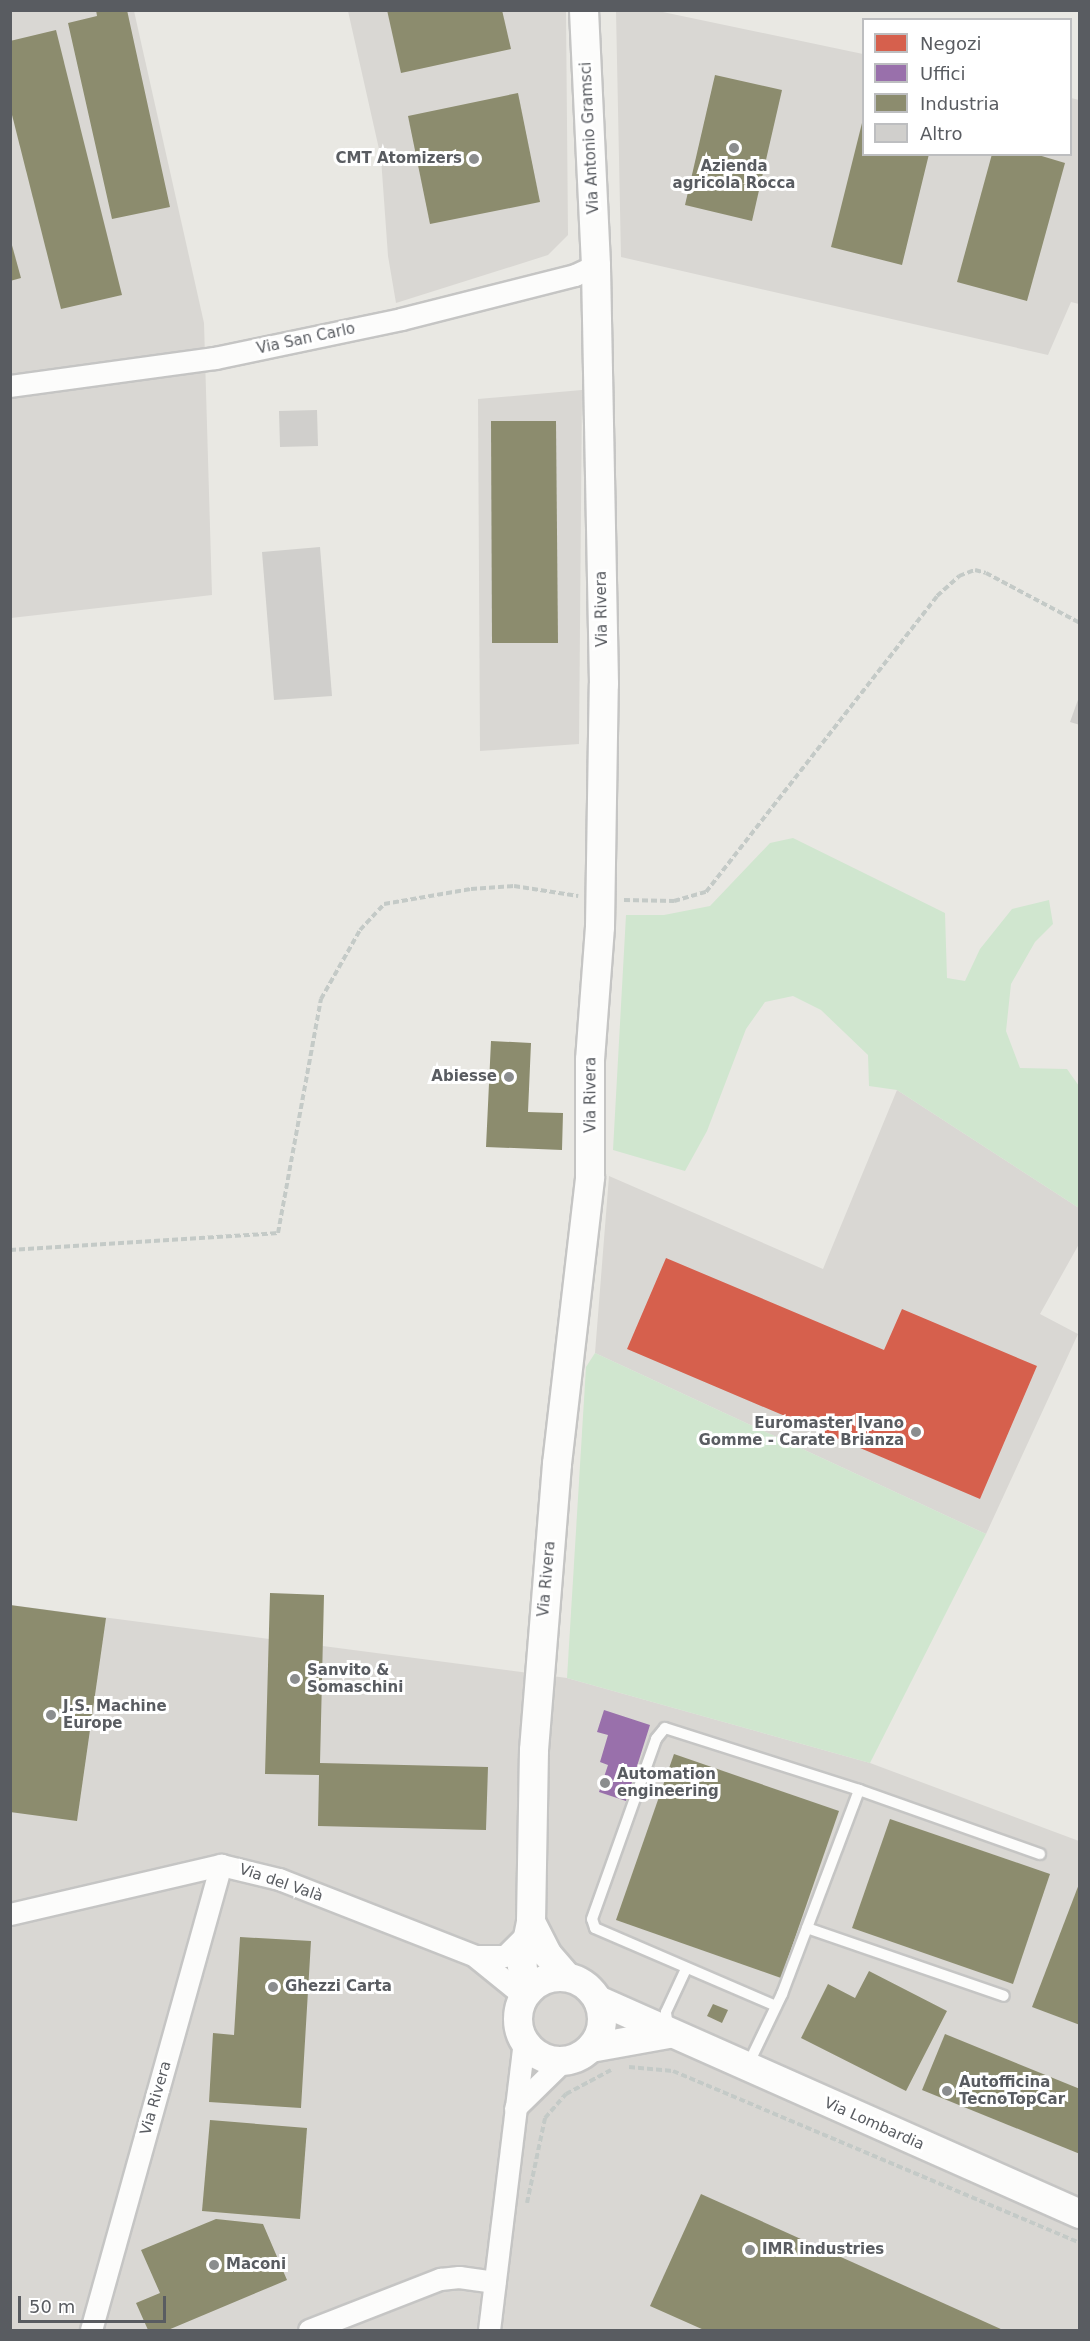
<!DOCTYPE html>
<meta charset="utf-8">
<style>
body{margin:0}
#map{position:relative;width:1090px;height:2341px;overflow:hidden;background:#e9e8e3;font-family:"DejaVu Sans",sans-serif}
div>[style]{position:absolute}
[style*='--x']{left:calc(var(--x)*1px);top:calc(var(--y)*1px);width:calc(var(--w)*1px);rotate:calc(var(--a)*1deg)}
.industrial>*{inset:0;background:#d9d7d3}
.green>*{inset:0;background:#d0e6cf}
.shops>*{inset:0;background:#d6604d}
.offices>*{inset:0;background:#9970ab}
.industry>*{inset:0;background:#8c8c6e}
.building>*{inset:0;background:#d0cfcc}
.path>*{height:4px;margin-top:-2px;transform-origin:0;background:repeating-linear-gradient(90deg,#c4cac7 0 6px,transparent 0 9px)}
.roads{filter:drop-shadow(2px 0 #c5c5c4) drop-shadow(-2px 0 #c5c5c4) drop-shadow(0 2px #c5c5c4) drop-shadow(0 -2px #c5c5c4)}
.lane>*{height:10px;margin:-5px;padding:0 5px;transform-origin:5px;border-radius:5px;background:#fcfcfb}
.street>*{height:21px;margin:-10.5px;padding:0 10.5px;transform-origin:10.5px;border-radius:10.5px;background:#fcfcfb}
.secondary>*{height:28px;margin:-14px;padding:0 14px;transform-origin:14px;border-radius:14px;background:#fcfcfb}
.secondary>.ring{margin:-14px;padding:0;box-sizing:content-box;background:none;border:28px solid #fcfcfb;border-radius:50%}
.dots>*{width:16px;height:16px;translate:-50% -50%;box-sizing:border-box;border:3px solid #fff;border-radius:50%}
span{translate:-50% -50%;white-space:nowrap;text-align:center;line-height:1.15;-webkit-text-stroke:6px #fff;paint-order:stroke}
.street-label{font-size:15px;color:#595c61}
.poi-label{font-size:15px;color:#595c61;font-weight:700}
.right{translate:-100% -50%;text-align:right}
.left{translate:0 -50%;text-align:left}
.frame{position:absolute;inset:0;border:12px solid #595c61;pointer-events:none}
.legend{position:absolute;left:862px;top:18px;width:210px;height:138px;box-sizing:border-box;background:#fff;border:2px solid #bdbec0;margin:0;padding:8px 10px;list-style:none;font-size:18px;color:#595c61}
.legend li{display:flex;align-items:center;gap:12px;height:30px}
.legend b{width:30px;border:2px solid #bdbec0}
.scale{position:absolute;left:18px;top:2296px;width:148px;height:27px;box-sizing:border-box;border:3px solid #595c61;border-top:0;padding-left:8px;font-size:18px;line-height:21px;white-space:nowrap;color:#595c61;-webkit-text-stroke:4px #fff;paint-order:stroke}
</style>
<div id="map">
<div class="industrial">
<div style="clip-path:polygon(10px 11px,134px 11px,204px 323px,212px 595px,11px 618px)"></div>
<div style="clip-path:polygon(348px 11px,566px 11px,568px 235px,548px 255px,396px 303px,388px 256px,381px 158px)"></div>
<div style="clip-path:polygon(616px 11px,658px 11px,863px 54px,864px 154px,1070px 154px,1071px 98px,1079px 100px,1079px 304px,1071px 302px,1048px 355px,621px 257px)"></div>
<div style="clip-path:polygon(582px 390px,579px 744px,480px 751px,478px 399px)"></div>
<div style="clip-path:polygon(897px 1090px,1079px 1208px,1079px 1244px,1040px 1314px,1078px 1334px,986px 1534px,595px 1353px,609px 1176px,823px 1269px)"></div>
<div style="clip-path:polygon(11px 1605px,567px 1678px,870px 1763px,1079px 1841px,1079px 2330px,11px 2330px)"></div>
</div>
<div class="green">
<div style="clip-path:polygon(793px 838px,945px 913px,947px 978px,965px 981px,980px 949px,1012px 909px,1049px 900px,1053px 924px,1035px 942px,1011px 984px,1006px 1031px,1020px 1068px,1067px 1069px,1079px 1086px,1079px 1208px,897px 1090px,869px 1086px,868px 1055px,821px 1010px,793px 996px,765px 1002px,746px 1029px,707px 1131px,685px 1171px,613px 1150px,626px 915px,664px 915px,710px 906px,770px 843px)"></div>
<div style="clip-path:polygon(595px 1353px,986px 1534px,870px 1763px,567px 1678px,586px 1367px)"></div>
</div>
<div class="shops">
<div style="clip-path:polygon(666px 1258px,884px 1350px,902px 1309px,1037px 1366px,980px 1499px,627px 1349px)"></div>
</div>
<div class="offices">
<div style="clip-path:polygon(604px 1710px,650px 1725px,626px 1801px,599px 1792px,608px 1765px,600px 1762px,608px 1735px,597px 1732px)"></div>
</div>
<div class="industry">
<div style="clip-path:polygon(96px 10px,127px 10px,170px 207px,112px 219px,68px 23px,97px 16px)"></div>
<div style="clip-path:polygon(387px 10px,502px 10px,511px 49px,401px 73px)"></div>
<div style="clip-path:polygon(56px 30px,122px 295px,61px 309px,10px 107px,10px 41px)"></div>
<div style="clip-path:polygon(715px 75px,782px 90px,752px 221px,685px 205px)"></div>
<div style="clip-path:polygon(518px 93px,540px 202px,430px 224px,408px 116px)"></div>
<div style="clip-path:polygon(863px 119px,864px 154px,929px 154px,902px 265px,831px 247px)"></div>
<div style="clip-path:polygon(992px 154px,1035px 154px,1065px 163px,1027px 301px,957px 282px)"></div>
<div style="clip-path:polygon(10px 238px,21px 278px,10px 281px)"></div>
<div style="clip-path:polygon(491px 421px,556px 421px,558px 643px,492px 643px)"></div>
<div style="clip-path:polygon(491px 1041px,531px 1043px,528px 1112px,563px 1113px,562px 1150px,486px 1147px)"></div>
<div style="clip-path:polygon(270px 1593px,324px 1595px,320px 1763px,488px 1767px,486px 1830px,318px 1826px,319px 1775px,265px 1774px)"></div>
<div style="clip-path:polygon(10px 1605px,106px 1618px,77px 1821px,10px 1812px)"></div>
<div style="clip-path:polygon(674px 1754px,839px 1811px,781px 1978px,616px 1920px)"></div>
<div style="clip-path:polygon(890px 1819px,1050px 1874px,1013px 1984px,852px 1928px)"></div>
<div style="clip-path:polygon(1079px 1884px,1080px 1884px,1080px 2025px,1032px 2007px)"></div>
<div style="clip-path:polygon(240px 1937px,311px 1941px,301px 2108px,209px 2102px,213px 2033px,234px 2035px)"></div>
<div style="clip-path:polygon(869px 1971px,947px 2011px,906px 2091px,801px 2038px,828px 1984px,855px 1998px)"></div>
<div style="clip-path:polygon(713px 2004px,728px 2010px,722px 2023px,707px 2016px)"></div>
<div style="clip-path:polygon(945px 2034px,1080px 2089px,1080px 2154px,922px 2090px)"></div>
<div style="clip-path:polygon(210px 2120px,307px 2128px,300px 2219px,202px 2211px)"></div>
<div style="clip-path:polygon(701px 2194px,1003px 2330px,704px 2330px,650px 2306px)"></div>
<div style="clip-path:polygon(216px 2219px,263px 2224px,287px 2280px,168px 2330px,148px 2330px,136px 2303px,160px 2293px,141px 2250px)"></div>
</div>
<div class="building">
<div style="clip-path:polygon(317px 410px,318px 446px,280px 447px,279px 411px)"></div>
<div style="clip-path:polygon(320px 547px,332px 696px,274px 700px,262px 552px)"></div>
<div style="clip-path:polygon(1079px 697px,1080px 697px,1080px 725px,1070px 722px)"></div>
</div>
<div class="path">
<div style="--x:624;--y:900;--w:50;--a:1.1"></div>
<div style="--x:674;--y:901;--w:33;--a:-16"></div>
<div style="--x:706;--y:892;--w:375;--a:-52"></div>
<div style="--x:937;--y:596;--w:30;--a:-42"></div>
<div style="--x:959;--y:576;--w:17;--a:-21"></div>
<div style="--x:975;--y:570;--w:11;--a:15"></div>
<div style="--x:986;--y:573;--w:106;--a:28"></div>
<div style="--x:10;--y:1250;--w:269;--a:-3.6"></div>
<div style="--x:278;--y:1233;--w:238;--a:-79.6"></div>
<div style="--x:321;--y:999;--w:79;--a:-60.5"></div>
<div style="--x:360;--y:930;--w:35;--a:-47"></div>
<div style="--x:384;--y:904;--w:88;--a:-9.8"></div>
<div style="--x:471;--y:889;--w:43;--a:-4"></div>
<div style="--x:514;--y:886;--w:65;--a:8.9"></div>
<div style="--x:629;--y:2067;--w:44;--a:5.2"></div>
<div style="--x:673;--y:2071;--w:442;--a:22.9"></div>
<div style="--x:527;--y:2203;--w:87;--a:-78"></div>
<div style="--x:545;--y:2118;--w:32;--a:-49"></div>
<div style="--x:566;--y:2094;--w:51;--a:-28.1"></div>
</div>
<div class="roads">
<div class="lane">
<div style="--x:807;--y:1928;--w:208;--a:19"></div>
<div style="--x:776;--y:2006;--w:197;--a:-156.7"></div>
<div style="--x:595;--y:1928;--w:9;--a:-108"></div>
<div style="--x:592;--y:1919;--w:191;--a:-70.4"></div>
<div style="--x:656;--y:1739;--w:14;--a:-51"></div>
<div style="--x:665;--y:1728;--w:204;--a:17.7"></div>
<div style="--x:668;--y:2027;--w:15;--a:-98"></div>
<div style="--x:666;--y:2012;--w:47;--a:-65.1"></div>
<div style="--x:748;--y:2065;--w:79;--a:-64.4"></div>
<div style="--x:782;--y:1994;--w:218;--a:-69.3"></div>
<div style="--x:859;--y:1790;--w:192;--a:19.5"></div>
</div>
<div class="street">
<div style="--x:10;--y:386;--w:207;--a:-7.8"></div>
<div style="--x:215;--y:358;--w:190;--a:-11.8"></div>
<div style="--x:401;--y:319;--w:179;--a:-14.2"></div>
<div style="--x:575;--y:275;--w:23;--a:-25"></div>
<div style="--x:10;--y:1914;--w:217;--a:-13.1"></div>
<div style="--x:221;--y:1865;--w:60;--a:13.6"></div>
<div style="--x:279;--y:1879;--w:211;--a:21.4"></div>
<div style="--x:475;--y:1956;--w:30;--a:0"></div>
<div style="--x:505;--y:1956;--w:33;--a:-45"></div>
<div style="--x:476;--y:1957;--w:62;--a:39.1"></div>
<div style="--x:515;--y:2108;--w:69;--a:-44.4"></div>
<div style="--x:91;--y:2330;--w:483;--a:-74.4"></div>
<div style="--x:309;--y:2330;--w:141;--a:-21.3"></div>
<div style="--x:440;--y:2279;--w:19;--a:-6"></div>
<div style="--x:459;--y:2277;--w:36;--a:8"></div>
<div style="--x:489;--y:2330;--w:291;--a:-83.1"></div>
</div>
<div class="secondary">
<div style="--x:531;--y:1922;--w:36;--a:63"></div>
<div style="--x:547;--y:1954;--w:30;--a:49"></div>
<div class="ring" style="left:518px;top:1977px;width:56px;height:56px"></div>
<div style="--x:528;--y:1991;--w:26;--a:-103"></div>
<div style="--x:522;--y:1966;--w:45;--a:-78.4"></div>
<div style="--x:531;--y:1922;--w:172;--a:-89"></div>
<div style="--x:534;--y:1750;--w:287;--a:-85.4"></div>
<div style="--x:557;--y:1464;--w:289;--a:-83.4"></div>
<div style="--x:590;--y:1177;--w:117;--a:-90"></div>
<div style="--x:590;--y:1060;--w:133;--a:-85.7"></div>
<div style="--x:600;--y:927;--w:243;--a:-89.1"></div>
<div style="--x:604;--y:684;--w:419;--a:-91.1"></div>
<div style="--x:596;--y:265;--w:255;--a:-92.7"></div>
<div style="--x:598;--y:2000;--w:527;--a:23.94"></div>
<div style="--x:591;--y:2048;--w:79;--a:-10.2"></div>
</div>
</div>
<div class="dots">
<div style="left:734px;top:148px;background:#8b8d8e"></div>
<div style="left:474px;top:159px;background:#8b8d8e"></div>
<div style="left:509px;top:1077px;background:#8b8d8e"></div>
<div style="left:916px;top:1432px;background:#8b8d8e"></div>
<div style="left:295px;top:1679px;background:#8b8d8e"></div>
<div style="left:51px;top:1715px;background:#8b8d8e"></div>
<div style="left:605px;top:1783px;background:#8b8d8e"></div>
<div style="left:273px;top:1987px;background:#8b8d8e"></div>
<div style="left:947px;top:2091px;background:#8b8d8e"></div>
<div style="left:750px;top:2250px;background:#8b8d8e"></div>
<div style="left:214px;top:2265px;background:#8b8d8e"></div>
</div>
<div class="street-label">
<span style="left:590px;top:138px;rotate:-93deg">Via Antonio Gramsci</span>
<span style="left:306px;top:339px;rotate:-12deg">Via San Carlo</span>
<span style="left:602px;top:609px;rotate:-91deg">Via Rivera</span>
<span style="left:591px;top:1095px;rotate:-90deg">Via Rivera</span>
<span style="left:547px;top:1579px;rotate:-85deg">Via Rivera</span>
<span style="left:281px;top:1883px;rotate:19deg">Via del Valà</span>
<span style="left:156px;top:2098px;rotate:-74deg">Via Rivera</span>
<span style="left:874px;top:2124px;rotate:24deg">Via Lombardia</span>
</div>
<div class="poi-label">
<span class="right" style="left:462px;top:159px">CMT Atomizers</span>
<span style="left:734px;top:175px">Azienda<br>agricola Rocca</span>
<span class="right" style="left:497px;top:1077px">Abiesse</span>
<span class="right" style="left:904px;top:1432px">Euromaster Ivano<br>Gomme - Carate Brianza</span>
<span class="left" style="left:307px;top:1679px">Sanvito &amp;<br>Somaschini</span>
<span class="left" style="left:63px;top:1715px">J.S. Machine<br>Europe</span>
<span class="left" style="left:617px;top:1783px">Automation<br>engineering</span>
<span class="left" style="left:285px;top:1987px">Ghezzi Carta</span>
<span class="left" style="left:959px;top:2091px">Autofficina<br>TecnoTopCar</span>
<span class="left" style="left:762px;top:2250px">IMR industries</span>
<span class="left" style="left:226px;top:2265px">Maconi</span>
</div>
<div class="frame"></div>
<ul class="legend">
<li><b style="height:16px;background:#d6604d"></b>Negozi</li>
<li><b style="height:16px;background:#9970ab"></b>Uffici</li>
<li><b style="height:16px;background:#8c8c6e"></b>Industria</li>
<li><b style="height:16px;background:#d0cfcc"></b>Altro</li>
</ul>
<div class="scale">50 m</div>
</div>
